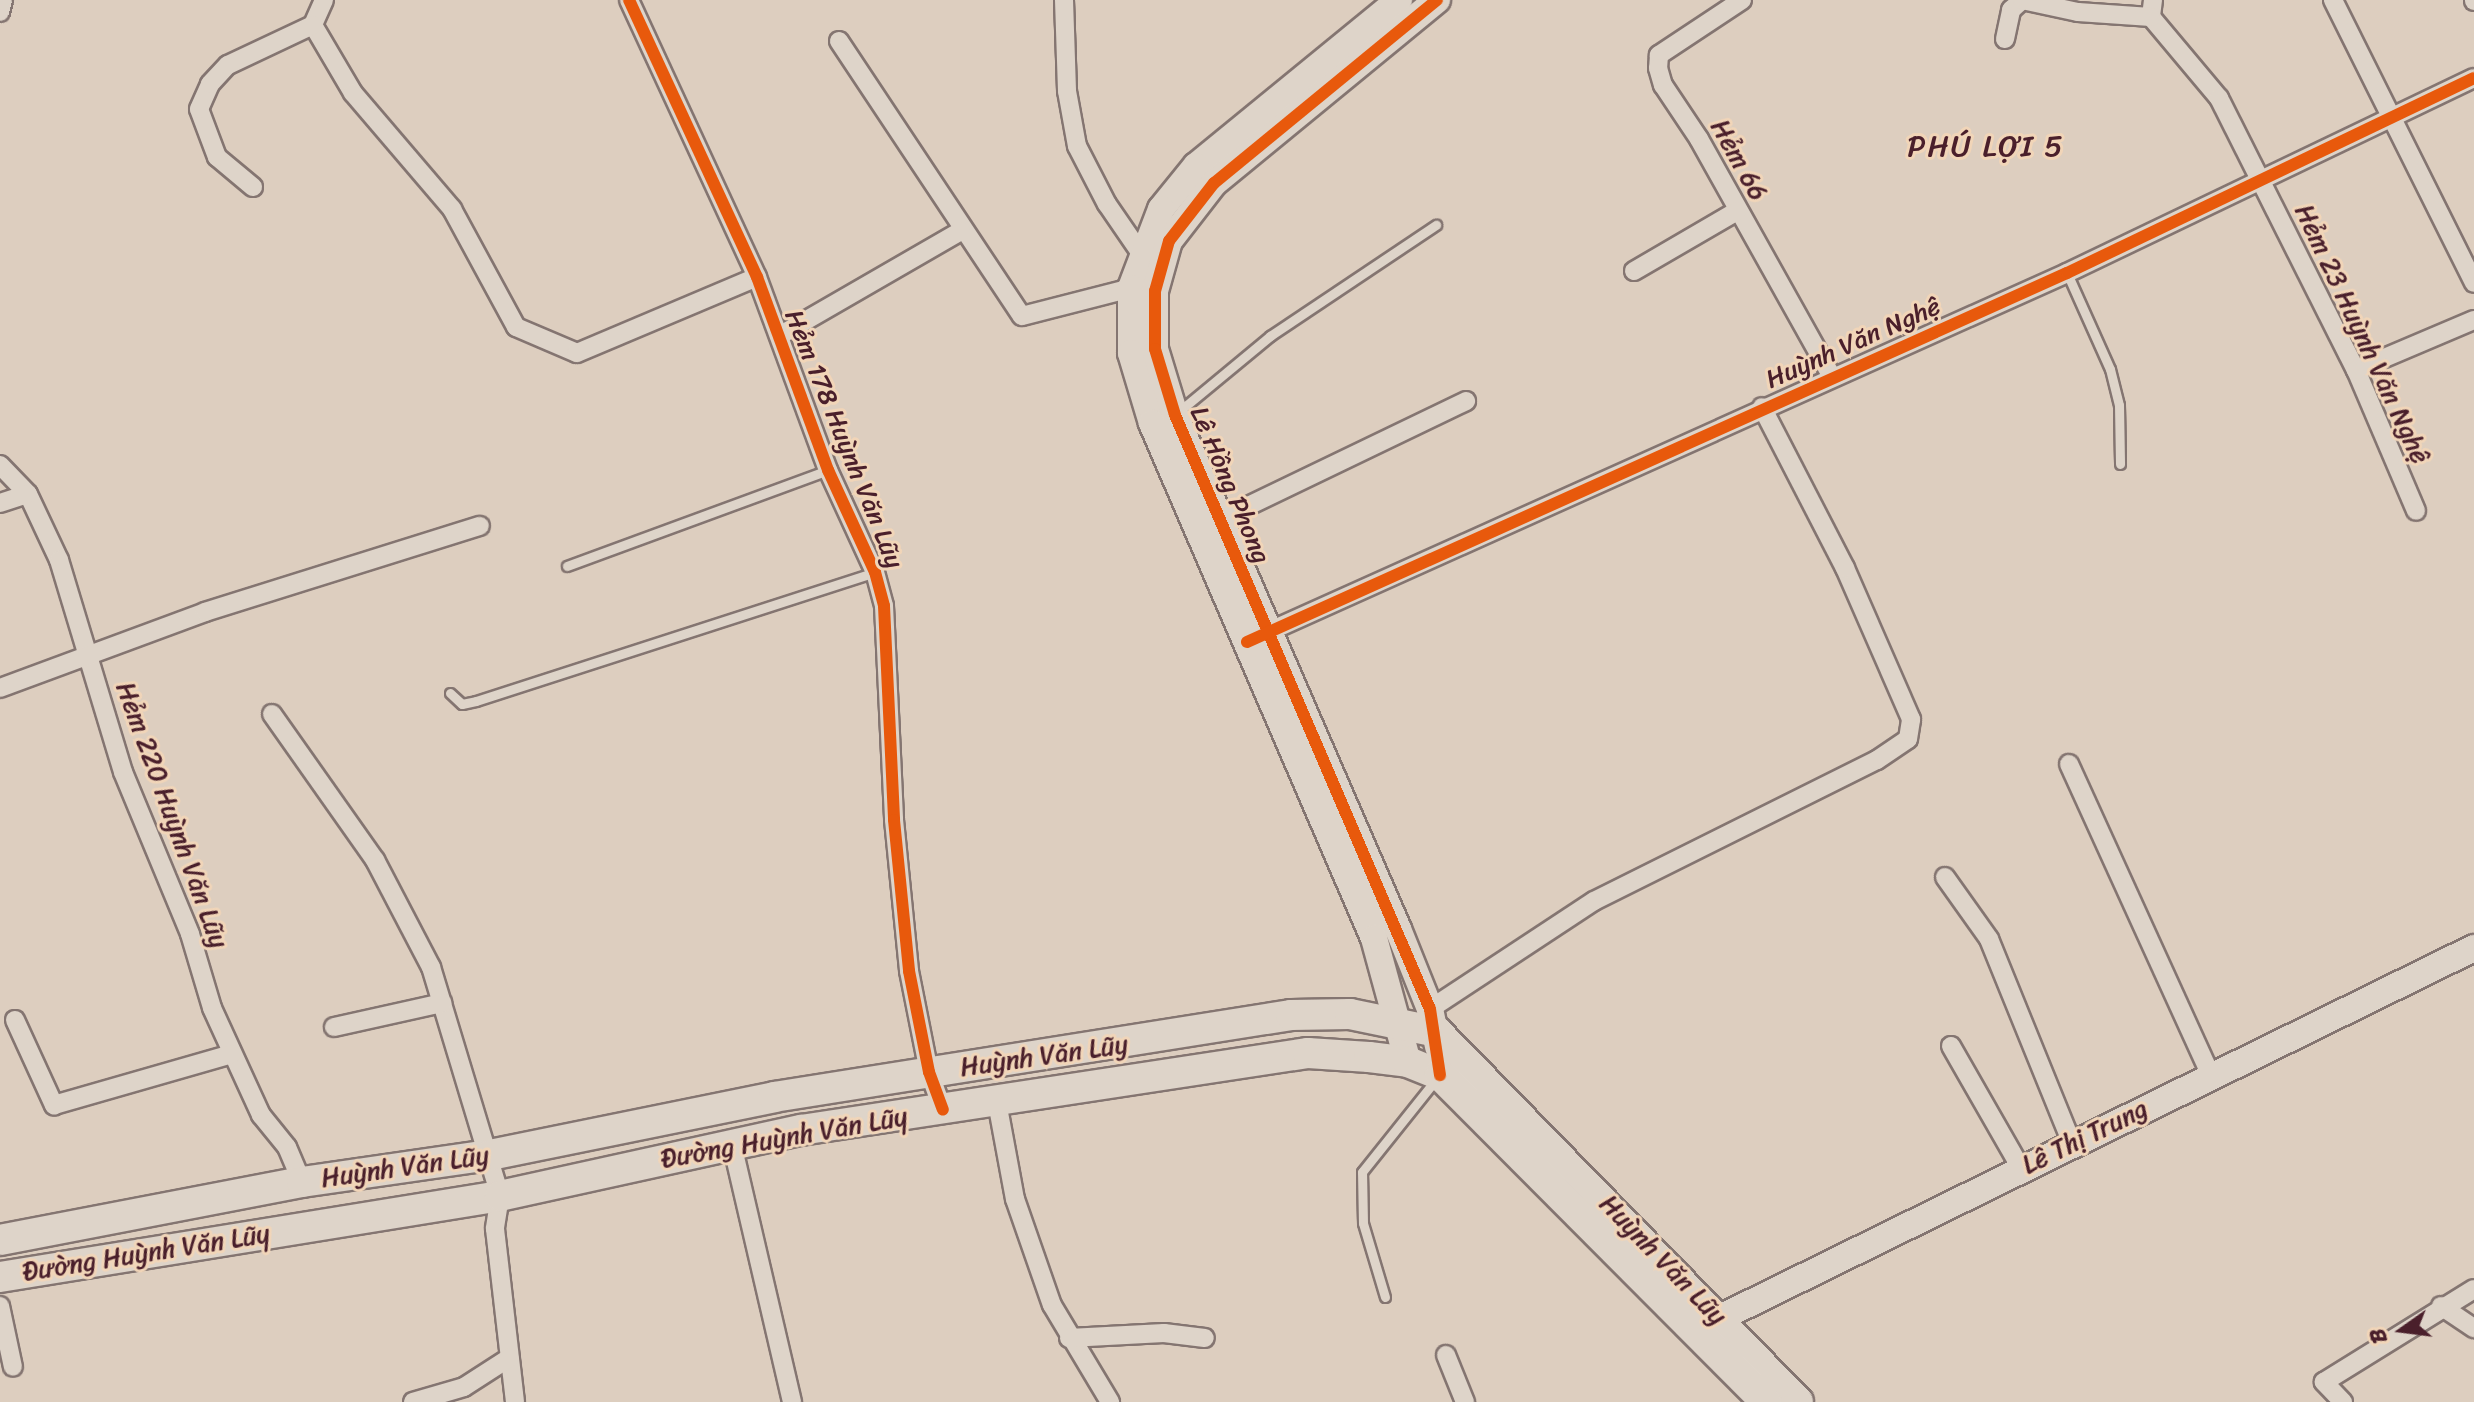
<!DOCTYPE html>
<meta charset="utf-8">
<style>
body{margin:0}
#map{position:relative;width:2474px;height:1402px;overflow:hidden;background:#ddcebf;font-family:Sriracha,sans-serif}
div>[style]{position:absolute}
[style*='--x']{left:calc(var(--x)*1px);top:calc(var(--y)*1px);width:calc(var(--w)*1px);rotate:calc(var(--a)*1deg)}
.roads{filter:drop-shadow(2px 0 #847571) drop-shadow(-2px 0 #847571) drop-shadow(0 2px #847571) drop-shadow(0 -2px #847571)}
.lane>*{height:9px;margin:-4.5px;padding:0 4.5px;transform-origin:4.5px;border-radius:4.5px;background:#ded4c9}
.street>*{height:18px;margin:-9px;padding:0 9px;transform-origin:9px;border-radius:9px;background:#ded4c9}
.secondary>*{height:26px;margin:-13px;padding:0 13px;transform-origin:13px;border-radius:13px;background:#ded4c9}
.primary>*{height:30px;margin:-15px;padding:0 15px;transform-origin:15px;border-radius:15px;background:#ded4c9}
.cycleway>*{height:12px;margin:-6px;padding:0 6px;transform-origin:6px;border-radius:6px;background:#e8590c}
span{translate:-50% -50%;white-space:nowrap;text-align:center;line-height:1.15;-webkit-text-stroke:6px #f1d5b8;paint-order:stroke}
.street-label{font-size:26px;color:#4a1f2b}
.quarter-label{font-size:30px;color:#4a1f2b;letter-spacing:2px}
.north{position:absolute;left:2362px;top:1290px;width:80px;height:80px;-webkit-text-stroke:6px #f1d5b8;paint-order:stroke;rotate:256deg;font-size:22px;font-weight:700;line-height:32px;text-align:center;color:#4a1f2b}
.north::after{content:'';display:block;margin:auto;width:28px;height:36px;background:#4a1f2b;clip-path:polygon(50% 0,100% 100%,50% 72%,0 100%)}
</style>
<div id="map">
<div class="roads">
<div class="lane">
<div style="--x:2067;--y:273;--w:105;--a:65.9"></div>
<div style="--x:2110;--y:369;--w:37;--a:76"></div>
<div style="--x:2119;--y:405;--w:59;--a:89"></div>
<div style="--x:1177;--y:413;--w:121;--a:-39.6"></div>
<div style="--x:1270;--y:336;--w:200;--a:-33.8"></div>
<div style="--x:567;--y:566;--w:278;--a:-20.2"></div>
<div style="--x:450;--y:693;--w:16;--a:43"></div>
<div style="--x:462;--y:704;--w:14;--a:-12"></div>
<div style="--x:476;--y:701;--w:419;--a:-17.9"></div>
<div style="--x:1385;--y:1297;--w:77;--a:-106.6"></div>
<div style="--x:1363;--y:1223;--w:51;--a:-91.1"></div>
<div style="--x:1362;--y:1172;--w:120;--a:-51.4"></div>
</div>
<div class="street">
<div style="--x:324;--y:0;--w:27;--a:114"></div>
<div style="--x:313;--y:25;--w:79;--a:59.5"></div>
<div style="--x:353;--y:93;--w:153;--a:49.5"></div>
<div style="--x:452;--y:209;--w:134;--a:61.5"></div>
<div style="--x:516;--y:327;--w:66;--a:23.1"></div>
<div style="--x:577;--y:353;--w:195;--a:-22.9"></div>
<div style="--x:629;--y:0;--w:305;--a:65.2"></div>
<div style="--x:757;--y:277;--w:206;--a:69.8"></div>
<div style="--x:828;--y:470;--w:112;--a:65.3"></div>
<div style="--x:875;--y:572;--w:35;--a:75"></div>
<div style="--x:884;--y:606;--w:214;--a:87.3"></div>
<div style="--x:894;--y:820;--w:152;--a:84.3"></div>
<div style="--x:909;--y:971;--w:103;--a:78.8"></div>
<div style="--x:929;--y:1072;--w:40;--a:69.8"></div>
<div style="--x:1064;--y:0;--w:91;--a:88.1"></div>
<div style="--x:1067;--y:91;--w:56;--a:79.7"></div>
<div style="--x:1077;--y:146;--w:65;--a:62.7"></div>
<div style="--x:1107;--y:204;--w:62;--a:55.5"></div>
<div style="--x:1742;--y:0;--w:100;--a:146.5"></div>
<div style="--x:1659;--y:55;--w:13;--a:94"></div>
<div style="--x:1658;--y:68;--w:18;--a:74"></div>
<div style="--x:1663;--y:85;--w:65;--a:56.3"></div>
<div style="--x:1699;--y:139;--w:270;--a:60.8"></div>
<div style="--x:2153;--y:0;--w:17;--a:97"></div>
<div style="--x:2151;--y:17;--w:106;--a:50"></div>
<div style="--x:2219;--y:98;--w:305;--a:63.3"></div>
<div style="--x:2356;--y:370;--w:153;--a:66.9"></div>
<div style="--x:2333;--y:0;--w:316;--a:63.5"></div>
<div style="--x:2474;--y:0;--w:1;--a:90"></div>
<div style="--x:0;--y:12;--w:12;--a:-76"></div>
<div style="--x:2005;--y:39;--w:30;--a:-78"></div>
<div style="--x:2011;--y:10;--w:15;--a:-42"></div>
<div style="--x:2022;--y:0;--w:57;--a:12.1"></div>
<div style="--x:2078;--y:12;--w:73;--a:3.9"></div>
<div style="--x:839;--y:41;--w:330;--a:56.4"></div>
<div style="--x:1022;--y:316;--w:113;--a:-14.4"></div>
<div style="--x:253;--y:187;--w:47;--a:-140.2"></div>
<div style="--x:217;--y:157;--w:51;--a:-110.6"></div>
<div style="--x:199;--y:109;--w:27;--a:-66"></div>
<div style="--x:210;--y:84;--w:26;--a:-47"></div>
<div style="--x:228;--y:65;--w:94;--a:-25.2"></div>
<div style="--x:1634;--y:271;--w:119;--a:-30.2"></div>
<div style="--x:779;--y:336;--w:210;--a:-30"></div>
<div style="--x:2356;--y:370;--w:128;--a:-23"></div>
<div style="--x:0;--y:465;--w:40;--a:46"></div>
<div style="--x:28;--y:494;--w:73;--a:64.8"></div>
<div style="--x:59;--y:560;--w:221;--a:73.2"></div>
<div style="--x:123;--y:772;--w:175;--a:67.5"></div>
<div style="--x:190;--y:934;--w:77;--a:73.4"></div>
<div style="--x:212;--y:1008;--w:118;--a:65.4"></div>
<div style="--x:261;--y:1115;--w:41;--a:50.9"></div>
<div style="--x:287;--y:1147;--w:38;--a:67"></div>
<div style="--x:0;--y:503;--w:29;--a:-18"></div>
<div style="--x:1221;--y:519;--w:272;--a:-25.7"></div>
<div style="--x:1259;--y:636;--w:886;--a:-24.19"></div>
<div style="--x:2067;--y:273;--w:451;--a:-25.6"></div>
<div style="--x:0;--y:688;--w:219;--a:-20.3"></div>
<div style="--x:205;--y:612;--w:288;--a:-17.4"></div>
<div style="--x:272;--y:714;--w:179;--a:54.8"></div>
<div style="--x:375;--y:860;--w:121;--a:62.4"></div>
<div style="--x:431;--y:967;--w:239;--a:73.2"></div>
<div style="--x:500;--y:1196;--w:33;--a:99"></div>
<div style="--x:495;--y:1229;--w:174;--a:83.4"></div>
<div style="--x:2069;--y:764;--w:342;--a:65.5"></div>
<div style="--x:1945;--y:877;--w:76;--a:54.6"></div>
<div style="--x:1989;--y:939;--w:220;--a:67.9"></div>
<div style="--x:1430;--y:1009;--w:196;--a:-33.4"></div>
<div style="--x:1594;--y:901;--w:316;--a:-26.5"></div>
<div style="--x:1877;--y:760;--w:37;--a:-34"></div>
<div style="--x:1908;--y:739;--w:20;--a:-81"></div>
<div style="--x:1911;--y:719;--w:165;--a:-113.6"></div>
<div style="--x:1845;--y:568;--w:181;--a:-117.3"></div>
<div style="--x:15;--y:1020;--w:94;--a:65.4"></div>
<div style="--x:54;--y:1105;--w:185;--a:-16"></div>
<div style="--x:334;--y:1027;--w:111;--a:-12.5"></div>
<div style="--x:1951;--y:1046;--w:141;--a:60.2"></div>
<div style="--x:997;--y:1102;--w:99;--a:79.5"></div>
<div style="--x:1015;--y:1199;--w:112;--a:70.8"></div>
<div style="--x:1052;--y:1305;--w:113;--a:59.1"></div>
<div style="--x:732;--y:1144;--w:265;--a:76.9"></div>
<div style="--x:0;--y:1306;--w:62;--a:78"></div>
<div style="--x:2441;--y:1306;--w:40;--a:34"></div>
<div style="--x:1069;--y:1338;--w:95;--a:-3"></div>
<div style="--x:1164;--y:1333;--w:41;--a:7"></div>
<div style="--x:1446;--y:1355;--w:51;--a:68"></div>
<div style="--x:413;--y:1402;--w:53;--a:-16.4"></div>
<div style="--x:464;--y:1387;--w:54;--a:-32.8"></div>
<div style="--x:2343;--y:1402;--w:28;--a:-134"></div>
<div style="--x:2324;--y:1382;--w:176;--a:-31.8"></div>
</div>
<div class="secondary">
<div style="--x:1399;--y:0;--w:262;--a:140.7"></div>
<div style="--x:1196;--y:166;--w:55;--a:129.1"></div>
<div style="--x:1161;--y:209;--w:85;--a:110.8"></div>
<div style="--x:1131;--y:288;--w:65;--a:90"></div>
<div style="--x:1131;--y:353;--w:73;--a:73.3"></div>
<div style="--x:1152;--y:423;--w:561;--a:66.68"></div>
<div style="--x:1374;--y:938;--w:129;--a:74.7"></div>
<div style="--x:1437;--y:0;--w:288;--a:140.6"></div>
<div style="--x:1214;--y:183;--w:73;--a:127.8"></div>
<div style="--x:1169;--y:241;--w:52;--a:105.6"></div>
<div style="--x:1155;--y:291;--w:58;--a:90"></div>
<div style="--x:1155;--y:349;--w:69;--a:73.1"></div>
<div style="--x:1175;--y:415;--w:560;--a:66.55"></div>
<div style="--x:1398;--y:929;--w:86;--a:68.2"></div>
<div style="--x:1430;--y:1009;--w:39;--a:78"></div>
<div style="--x:1705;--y:1332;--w:21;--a:-43"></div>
<div style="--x:1720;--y:1318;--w:840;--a:-26.14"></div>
</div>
<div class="primary">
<div style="--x:0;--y:1240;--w:308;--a:-10.9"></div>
<div style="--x:302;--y:1182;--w:190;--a:-8.2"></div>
<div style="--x:490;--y:1155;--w:290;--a:-11.5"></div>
<div style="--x:774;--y:1097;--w:523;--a:-9.01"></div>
<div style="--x:1291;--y:1015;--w:59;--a:-1"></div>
<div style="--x:1350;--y:1014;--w:89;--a:11.7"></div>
<div style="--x:1437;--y:1032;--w:517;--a:45.71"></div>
<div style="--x:0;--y:1277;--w:507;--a:-9.2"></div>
<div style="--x:500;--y:1196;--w:308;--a:-12.4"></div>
<div style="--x:801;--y:1130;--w:513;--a:-8.64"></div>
<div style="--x:1308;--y:1053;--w:61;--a:3.8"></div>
<div style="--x:1369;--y:1057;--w:39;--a:7"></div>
<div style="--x:1408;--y:1062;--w:35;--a:22"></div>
<div style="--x:1440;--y:1075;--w:462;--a:45.1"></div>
</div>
</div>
<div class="cycleway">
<div style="--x:629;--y:0;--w:305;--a:65.2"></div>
<div style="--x:757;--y:277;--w:206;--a:69.8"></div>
<div style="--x:828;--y:470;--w:112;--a:65.3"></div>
<div style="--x:875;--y:572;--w:35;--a:75"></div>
<div style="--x:884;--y:606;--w:214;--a:87.3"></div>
<div style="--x:894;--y:820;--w:152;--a:84.3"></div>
<div style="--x:909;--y:971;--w:103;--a:78.8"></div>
<div style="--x:929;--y:1072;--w:40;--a:69.8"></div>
<div style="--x:1437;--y:0;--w:288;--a:140.6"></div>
<div style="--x:1214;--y:183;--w:73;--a:127.8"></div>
<div style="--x:1169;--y:241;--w:52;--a:105.6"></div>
<div style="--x:1155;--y:291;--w:58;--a:90"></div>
<div style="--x:1155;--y:349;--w:69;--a:73.1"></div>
<div style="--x:1175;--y:415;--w:646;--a:66.77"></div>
<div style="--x:1430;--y:1009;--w:67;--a:81.4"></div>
<div style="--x:1247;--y:642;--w:899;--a:-24.23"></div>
<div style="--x:2067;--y:273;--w:451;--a:-25.6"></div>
</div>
<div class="street-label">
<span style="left:1739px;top:160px;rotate:61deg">Hẻm 66</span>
<span style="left:2362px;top:334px;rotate:65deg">Hẻm 23 Huỳnh Văn Nghệ</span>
<span style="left:1853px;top:343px;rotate:-24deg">Huỳnh Văn Nghệ</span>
<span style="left:844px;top:439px;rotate:68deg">Hẻm 178 Huỳnh Văn Lũy</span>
<span style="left:1230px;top:485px;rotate:67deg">Lê Hồng Phong</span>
<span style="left:172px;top:815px;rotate:70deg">Hẻm 220 Huỳnh Văn Lũy</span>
<span style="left:1044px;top:1056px;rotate:-8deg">Huỳnh Văn Lũy</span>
<span style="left:2085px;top:1137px;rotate:-26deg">Lê Thị Trung</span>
<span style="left:784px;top:1138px;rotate:-10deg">Đường Huỳnh Văn Lũy</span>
<span style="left:405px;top:1167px;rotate:-8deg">Huỳnh Văn Lũy</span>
<span style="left:146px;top:1253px;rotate:-9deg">Đường Huỳnh Văn Lũy</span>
<span style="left:1663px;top:1260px;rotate:46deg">Huỳnh Văn Lũy</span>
</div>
<div class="quarter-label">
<span style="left:1986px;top:146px">PHÚ LỢI 5</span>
</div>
<div class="north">B</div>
</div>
